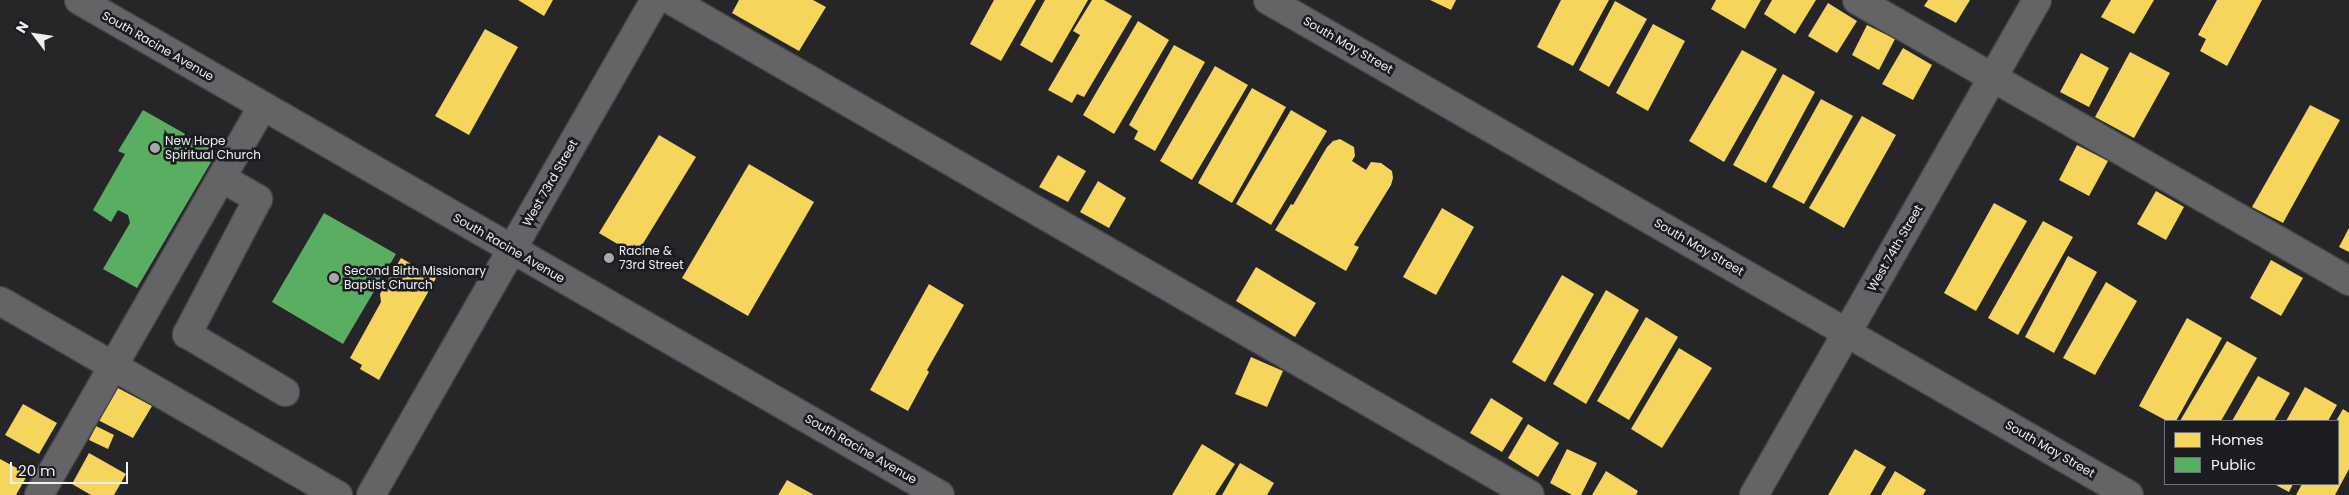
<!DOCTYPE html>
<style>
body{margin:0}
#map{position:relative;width:2349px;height:495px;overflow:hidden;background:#262629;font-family:Poppins,sans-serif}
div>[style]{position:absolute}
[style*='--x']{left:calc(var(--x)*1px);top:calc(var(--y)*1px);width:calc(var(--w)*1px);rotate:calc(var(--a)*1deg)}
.homes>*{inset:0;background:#f6d55c}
.public>*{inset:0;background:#5aae61}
.roads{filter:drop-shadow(1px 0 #444447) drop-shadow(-1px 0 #444447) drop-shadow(0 1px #444447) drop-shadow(0 -1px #444447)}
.minor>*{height:28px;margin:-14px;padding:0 14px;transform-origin:14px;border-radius:14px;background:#646466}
.dots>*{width:14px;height:14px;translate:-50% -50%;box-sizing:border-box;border:2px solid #1b1c20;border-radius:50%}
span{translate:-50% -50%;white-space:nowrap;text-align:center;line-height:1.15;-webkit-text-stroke:5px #1b1c20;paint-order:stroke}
.street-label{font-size:12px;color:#f0f0f3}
.poi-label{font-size:12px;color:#f0f0f3}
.left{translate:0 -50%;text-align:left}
.legend{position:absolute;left:2164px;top:420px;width:175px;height:65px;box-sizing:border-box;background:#1b1c20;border:1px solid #707174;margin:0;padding:6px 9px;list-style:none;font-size:15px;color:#f0f0f3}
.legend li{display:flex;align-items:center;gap:10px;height:25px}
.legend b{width:25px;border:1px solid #707174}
.north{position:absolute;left:10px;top:10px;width:50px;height:50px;-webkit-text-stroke:4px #1b1c20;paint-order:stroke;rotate:301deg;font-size:14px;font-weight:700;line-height:20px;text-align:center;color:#f0f0f3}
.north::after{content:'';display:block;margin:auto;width:18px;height:22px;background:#f0f0f3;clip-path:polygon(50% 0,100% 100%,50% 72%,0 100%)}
.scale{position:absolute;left:10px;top:462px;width:118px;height:22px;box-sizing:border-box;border:2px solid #f0f0f3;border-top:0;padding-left:6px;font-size:15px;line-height:18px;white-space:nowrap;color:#f0f0f3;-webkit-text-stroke:4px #1b1c20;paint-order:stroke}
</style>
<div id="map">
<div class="homes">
<div style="clip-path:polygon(518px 0,553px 0,544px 16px)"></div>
<div style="clip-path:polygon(739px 0,813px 0,826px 7px,799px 51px,732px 13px)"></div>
<div style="clip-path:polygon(994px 0,1036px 0,1001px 61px,970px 44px)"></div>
<div style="clip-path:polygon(1045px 0,1088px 0,1052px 63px,1020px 45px)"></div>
<div style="clip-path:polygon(1092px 0,1104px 0,1132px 16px,1084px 97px,1077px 94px,1072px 103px,1048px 90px,1080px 35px,1073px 31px)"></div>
<div style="clip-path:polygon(1430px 0,1456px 0,1451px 10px)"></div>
<div style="clip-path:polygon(1561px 0,1609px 0,1573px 66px,1537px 47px)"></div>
<div style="clip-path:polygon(1716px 0,1761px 0,1745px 29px,1711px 9px)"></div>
<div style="clip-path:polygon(1772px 0,1816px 0,1795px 34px,1764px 14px)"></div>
<div style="clip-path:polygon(1928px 0,1970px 0,1956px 23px,1924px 6px)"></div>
<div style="clip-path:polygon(2111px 0,2154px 0,2134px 34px,2101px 17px)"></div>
<div style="clip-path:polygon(2217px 0,2262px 0,2227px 66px,2200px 51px,2206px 39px,2198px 35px)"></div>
<div style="clip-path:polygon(1615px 1px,1647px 19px,1609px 87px,1579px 70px)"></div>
<div style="clip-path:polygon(1828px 3px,1857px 21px,1837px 53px,1808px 36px)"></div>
<div style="clip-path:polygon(1138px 21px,1169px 40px,1114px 134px,1083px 115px)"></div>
<div style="clip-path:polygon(1653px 24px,1685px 41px,1648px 111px,1616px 93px)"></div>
<div style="clip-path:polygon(1867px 25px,1895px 39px,1879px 70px,1852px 55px)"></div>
<div style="clip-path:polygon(485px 29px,518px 47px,469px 135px,435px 116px)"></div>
<div style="clip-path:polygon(1174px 45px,1205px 62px,1155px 151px,1134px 139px,1138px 131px,1129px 125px)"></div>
<div style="clip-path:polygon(1903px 48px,1932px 65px,1913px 100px,1882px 84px)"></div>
<div style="clip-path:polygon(1742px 50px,1777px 69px,1724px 162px,1689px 141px)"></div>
<div style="clip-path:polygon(2130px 52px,2170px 73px,2134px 138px,2095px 117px)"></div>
<div style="clip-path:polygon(2081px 53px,2109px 68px,2089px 107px,2060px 92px)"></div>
<div style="clip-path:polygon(1215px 66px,1248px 85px,1192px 180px,1160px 161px)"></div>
<div style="clip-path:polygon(1783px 74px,1815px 92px,1766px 183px,1733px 165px)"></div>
<div style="clip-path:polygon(1252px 88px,1286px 107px,1232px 203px,1198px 183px)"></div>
<div style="clip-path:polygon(1821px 99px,1853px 116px,1804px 204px,1772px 187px)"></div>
<div style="clip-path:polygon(2310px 105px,2340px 120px,2283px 223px,2252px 207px)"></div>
<div style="clip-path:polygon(1291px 110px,1327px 131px,1271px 225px,1236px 204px)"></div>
<div style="clip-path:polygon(1862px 116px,1896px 135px,1844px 228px,1809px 208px)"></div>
<div style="clip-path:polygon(659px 135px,696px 157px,636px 255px,599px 233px)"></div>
<div style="clip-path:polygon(1340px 139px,1354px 147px,1355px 156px,1352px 161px,1366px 170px,1371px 162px,1381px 163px,1392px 171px,1393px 178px,1391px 185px,1354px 245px,1359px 247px,1346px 271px,1275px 230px,1291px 204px,1293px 205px,1327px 147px,1333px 141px)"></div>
<div style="clip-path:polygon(2077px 145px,2108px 161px,2089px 196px,2059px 180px)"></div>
<div style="clip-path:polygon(1058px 155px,1086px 171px,1068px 202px,1039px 187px)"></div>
<div style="clip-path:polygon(749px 164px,814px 202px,748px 316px,682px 278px)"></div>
<div style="clip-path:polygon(1098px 181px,1126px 198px,1109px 228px,1080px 212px)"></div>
<div style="clip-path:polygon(2156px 191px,2184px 207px,2166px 240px,2137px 224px)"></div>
<div style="clip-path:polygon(1994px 203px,2027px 221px,1976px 311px,1944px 293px)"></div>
<div style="clip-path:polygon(1442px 208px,1474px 227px,1436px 295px,1403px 277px)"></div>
<div style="clip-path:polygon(2043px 221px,2073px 237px,2018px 335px,1988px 318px)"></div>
<div style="clip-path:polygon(2349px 228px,2349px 252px,2339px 247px)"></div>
<div style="clip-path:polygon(2068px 256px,2097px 272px,2054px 353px,2025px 337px)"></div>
<div style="clip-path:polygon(401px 258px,436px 278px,379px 380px,360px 369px,362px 365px,350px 358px,381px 302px,380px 294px)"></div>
<div style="clip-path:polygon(2271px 260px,2303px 278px,2281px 316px,2250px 298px)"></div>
<div style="clip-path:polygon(1256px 267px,1316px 303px,1295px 337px,1236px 301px)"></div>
<div style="clip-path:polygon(1562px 275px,1594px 294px,1545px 382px,1512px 362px)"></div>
<div style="clip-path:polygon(2106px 282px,2137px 301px,2095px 375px,2063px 358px)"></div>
<div style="clip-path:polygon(929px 284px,964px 305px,927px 370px,929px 372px,908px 411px,870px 390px)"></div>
<div style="clip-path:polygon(1606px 290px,1639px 310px,1586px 404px,1553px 384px)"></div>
<div style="clip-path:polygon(1646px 317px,1678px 337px,1629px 420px,1597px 401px)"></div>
<div style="clip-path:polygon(2187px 318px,2222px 338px,2176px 421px,2167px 421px,2139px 406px)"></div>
<div style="clip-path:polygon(2227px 341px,2257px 358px,2221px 421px,2180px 421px)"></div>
<div style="clip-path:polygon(1679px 348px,1712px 368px,1662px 448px,1631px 429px)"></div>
<div style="clip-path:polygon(1251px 357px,1283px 371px,1267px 407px,1235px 394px)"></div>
<div style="clip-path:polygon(2258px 376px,2290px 393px,2274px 421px,2232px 421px)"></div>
<div style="clip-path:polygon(116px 387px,152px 406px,133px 438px,98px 420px)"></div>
<div style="clip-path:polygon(2305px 387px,2337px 405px,2328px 421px,2286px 421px)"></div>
<div style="clip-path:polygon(1491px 398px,1523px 418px,1502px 452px,1470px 433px)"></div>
<div style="clip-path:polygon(23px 404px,57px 423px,39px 454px,5px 435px)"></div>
<div style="clip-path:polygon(2343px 409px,2349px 413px,2349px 469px,2335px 495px,2296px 495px,2302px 484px,2338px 484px,2336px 421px)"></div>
<div style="clip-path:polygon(1528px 424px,1559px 443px,1538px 477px,1508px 458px)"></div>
<div style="clip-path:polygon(96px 426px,114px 435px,108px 449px,89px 440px)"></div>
<div style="clip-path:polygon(1202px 444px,1235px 464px,1215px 495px,1172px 495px)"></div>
<div style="clip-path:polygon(1567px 449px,1597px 463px,1581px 495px,1572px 495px,1550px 483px)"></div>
<div style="clip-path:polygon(1855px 449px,1886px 467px,1870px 495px,1828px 495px)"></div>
<div style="clip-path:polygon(89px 453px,126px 474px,114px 495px,91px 495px,72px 484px)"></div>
<div style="clip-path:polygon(0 459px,28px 474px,16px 495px,0 495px)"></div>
<div style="clip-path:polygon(1240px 463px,1274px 483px,1267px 495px,1222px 495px)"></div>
<div style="clip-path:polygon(1606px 471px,1638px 491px,1636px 495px,1592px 495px)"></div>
<div style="clip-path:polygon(1895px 471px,1926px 490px,1923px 495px,1881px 495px)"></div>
<div style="clip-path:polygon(787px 480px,814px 495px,778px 495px)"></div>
<div style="clip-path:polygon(2274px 484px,2293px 484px,2289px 492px)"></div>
</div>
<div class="public">
<div style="clip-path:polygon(143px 110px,217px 152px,137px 288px,103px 269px,130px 223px,128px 215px,118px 210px,111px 222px,93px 210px,125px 154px,118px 151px)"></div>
<div style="clip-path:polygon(324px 213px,396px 254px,343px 344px,272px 302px)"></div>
</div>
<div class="roads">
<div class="minor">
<div style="--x:79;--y:0;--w:993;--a:29.9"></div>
<div style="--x:671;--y:0;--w:991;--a:29.95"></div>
<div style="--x:1268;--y:0;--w:993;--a:29.9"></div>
<div style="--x:1857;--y:0;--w:567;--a:29.73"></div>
<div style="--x:222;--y:178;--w:42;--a:30.3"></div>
<div style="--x:258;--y:199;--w:153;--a:117.7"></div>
<div style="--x:187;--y:334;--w:114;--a:30.6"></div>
<div style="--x:0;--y:301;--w:390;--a:29.9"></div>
<div style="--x:39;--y:495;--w:449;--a:-60.1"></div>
<div style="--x:371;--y:495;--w:571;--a:-60.16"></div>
<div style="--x:1754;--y:495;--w:570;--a:-60.24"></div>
</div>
</div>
<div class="dots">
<div style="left:155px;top:148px;background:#a9a9ac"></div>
<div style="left:609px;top:258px;background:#a9a9ac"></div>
<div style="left:334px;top:278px;background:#a9a9ac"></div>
</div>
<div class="street-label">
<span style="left:1348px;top:45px;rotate:30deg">South May Street</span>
<span style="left:158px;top:46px;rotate:30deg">South Racine Avenue</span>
<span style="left:550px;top:183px;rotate:-60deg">West 73rd Street</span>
<span style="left:1699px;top:247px;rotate:30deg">South May Street</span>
<span style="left:509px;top:248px;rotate:30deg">South Racine Avenue</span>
<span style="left:1895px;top:248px;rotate:-60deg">West 74th Street</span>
<span style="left:861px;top:449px;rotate:30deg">South Racine Avenue</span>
<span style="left:2050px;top:449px;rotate:30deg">South May Street</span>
</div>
<div class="poi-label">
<span class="left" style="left:165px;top:148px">New Hope<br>Spiritual Church</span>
<span class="left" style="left:619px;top:258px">Racine &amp;<br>73rd Street</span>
<span class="left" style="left:344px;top:278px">Second Birth Missionary<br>Baptist Church</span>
</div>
<ul class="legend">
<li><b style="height:14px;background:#f6d55c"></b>Homes</li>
<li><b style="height:14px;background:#5aae61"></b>Public</li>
</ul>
<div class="north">N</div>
<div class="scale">20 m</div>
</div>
